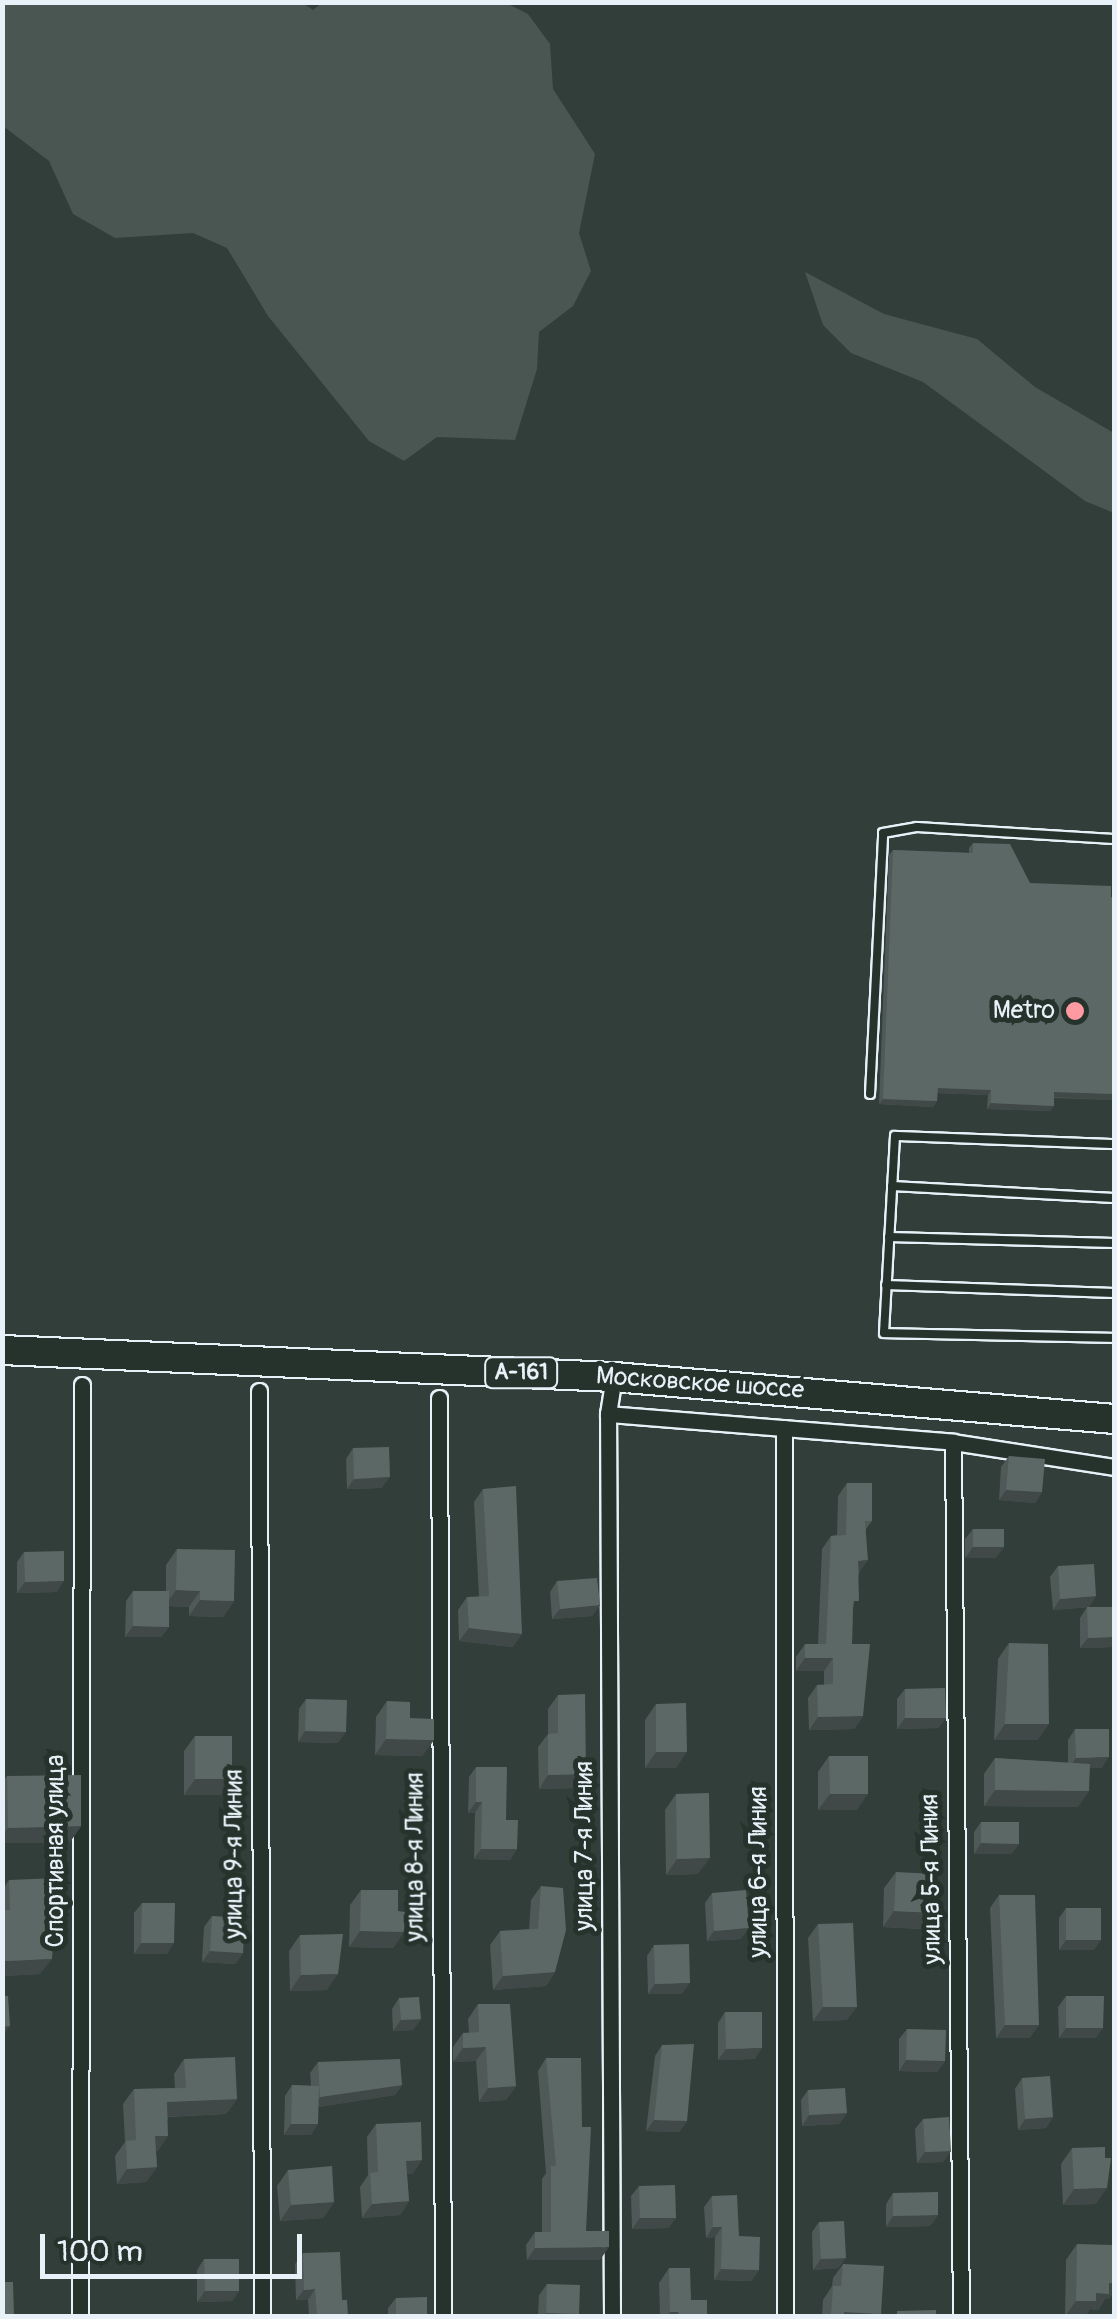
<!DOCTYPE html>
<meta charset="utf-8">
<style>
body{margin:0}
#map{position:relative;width:1117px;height:2319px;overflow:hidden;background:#323e39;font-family:Pangolin,sans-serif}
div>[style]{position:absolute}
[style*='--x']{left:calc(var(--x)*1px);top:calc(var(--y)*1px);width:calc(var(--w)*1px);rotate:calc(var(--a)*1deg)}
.green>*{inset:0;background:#495651}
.roads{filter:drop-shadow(2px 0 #e8f1f8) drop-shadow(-2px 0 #e8f1f8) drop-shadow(0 2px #e8f1f8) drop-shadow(0 -2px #e8f1f8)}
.lane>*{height:8px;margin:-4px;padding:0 4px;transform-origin:4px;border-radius:4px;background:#26332d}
.street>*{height:15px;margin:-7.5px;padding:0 7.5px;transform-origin:7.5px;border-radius:7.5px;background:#26332d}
.highway>*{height:28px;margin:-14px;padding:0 14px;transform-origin:14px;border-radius:14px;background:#26332d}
.wall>*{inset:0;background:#4f5957}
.shaded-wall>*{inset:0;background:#404947}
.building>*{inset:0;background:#5c6865}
.dots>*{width:28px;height:28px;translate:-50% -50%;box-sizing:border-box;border:5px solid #26332d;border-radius:50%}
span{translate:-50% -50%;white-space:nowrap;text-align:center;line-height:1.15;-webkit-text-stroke:10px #26332d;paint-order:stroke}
.shield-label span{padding:2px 8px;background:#26332d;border:2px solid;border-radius:8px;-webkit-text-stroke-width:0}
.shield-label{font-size:22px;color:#e8f1f8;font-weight:700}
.poi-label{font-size:25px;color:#e8f1f8}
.right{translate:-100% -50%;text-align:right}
.street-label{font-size:25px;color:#e8f1f8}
.frame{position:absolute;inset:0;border:5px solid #e8f1f8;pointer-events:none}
.scale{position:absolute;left:40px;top:2234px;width:262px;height:45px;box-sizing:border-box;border:5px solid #e8f1f8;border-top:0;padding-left:12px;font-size:30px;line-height:35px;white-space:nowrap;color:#e8f1f8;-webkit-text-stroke:8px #26332d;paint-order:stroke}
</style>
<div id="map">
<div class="green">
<div style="clip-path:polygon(303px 3px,313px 10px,323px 2px,506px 3px,528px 14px,550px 44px,553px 89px,595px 154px,579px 233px,591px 271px,573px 306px,539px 332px,537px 369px,515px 440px,437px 437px,404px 461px,369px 441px,268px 316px,227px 248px,193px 233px,115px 238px,73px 214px,49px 161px,3px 126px,3px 3px)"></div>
<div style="clip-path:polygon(805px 272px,884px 314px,977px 339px,1035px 387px,1114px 433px,1114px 513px,1085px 501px,923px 382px,851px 353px,823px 325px)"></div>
</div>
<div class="roads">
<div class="lane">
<div style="--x:870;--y:1094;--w:261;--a:-87.1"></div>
<div style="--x:883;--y:833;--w:35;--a:-10"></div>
<div style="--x:917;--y:827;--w:197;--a:3.5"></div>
<div style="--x:1114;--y:1144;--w:219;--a:-177.9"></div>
<div style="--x:895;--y:1136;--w:197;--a:93.2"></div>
<div style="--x:884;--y:1333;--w:230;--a:1.2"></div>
<div style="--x:892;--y:1186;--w:222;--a:3.1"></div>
<div style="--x:889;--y:1237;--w:225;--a:1.5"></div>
<div style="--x:886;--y:1285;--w:228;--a:2"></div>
</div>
<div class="street">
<div style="--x:259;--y:1391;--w:925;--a:89.81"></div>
<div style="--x:439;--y:1398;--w:918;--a:89.75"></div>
<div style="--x:608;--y:1414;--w:346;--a:4.6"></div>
<div style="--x:953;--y:1442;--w:163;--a:8.8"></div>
<div style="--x:784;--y:1428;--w:888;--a:89.94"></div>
<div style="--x:953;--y:1442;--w:874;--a:89.48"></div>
<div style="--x:80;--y:2316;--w:931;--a:-89.88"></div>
<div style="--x:612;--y:2316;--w:902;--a:-90.25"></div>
<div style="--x:608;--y:1414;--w:37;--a:-81"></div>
</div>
<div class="highway">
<div style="--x:2;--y:1350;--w:613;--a:2.53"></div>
<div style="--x:614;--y:1377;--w:502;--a:4.8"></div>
</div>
</div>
<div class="wall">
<div style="clip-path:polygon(973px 843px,1114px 1100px,1054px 1098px,1054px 1106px,1050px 1111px,987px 1109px,988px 1095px,937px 1093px,937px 1101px,933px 1107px,879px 1104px,889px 855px,893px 850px,969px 853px,969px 848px)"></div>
<div style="clip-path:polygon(353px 1448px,382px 1488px,347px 1489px,346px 1459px)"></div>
<div style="clip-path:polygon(1009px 1456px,1042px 1492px,1035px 1503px,999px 1500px,1001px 1467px)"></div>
<div style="clip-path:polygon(847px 1483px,872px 1521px,866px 1529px,853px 1610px,852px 1644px,863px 1716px,854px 1729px,809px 1730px,808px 1698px,817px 1685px,824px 1685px,824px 1671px,796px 1671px,796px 1657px,805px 1644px,818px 1644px,822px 1549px,831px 1536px,837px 1535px,838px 1496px)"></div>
<div style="clip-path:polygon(483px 1489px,513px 1647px,459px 1641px,458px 1610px,467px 1597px,479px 1597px,474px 1502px)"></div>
<div style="clip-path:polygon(973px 1529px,996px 1558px,965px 1558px,965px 1539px)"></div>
<div style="clip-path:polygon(177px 1549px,234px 1601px,223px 1617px,189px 1616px,189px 1607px,169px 1606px,169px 1627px,161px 1637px,125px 1637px,126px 1601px,133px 1591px,166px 1591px,166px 1565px)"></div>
<div style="clip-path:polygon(24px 1552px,57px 1592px,17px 1593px,17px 1562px)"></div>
<div style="clip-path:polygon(1058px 1566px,1096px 1596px,1089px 1607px,1053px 1610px,1050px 1577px)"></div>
<div style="clip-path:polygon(557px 1581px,600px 1605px,592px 1616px,552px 1619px,550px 1592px)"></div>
<div style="clip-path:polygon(1087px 1607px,1114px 1647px,1080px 1648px,1080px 1618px)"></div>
<div style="clip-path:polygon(1009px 1643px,1038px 1740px,994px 1740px,998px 1659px)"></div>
<div style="clip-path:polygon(905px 1689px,946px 1718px,938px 1728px,897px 1729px,897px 1699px)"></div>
<div style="clip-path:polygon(558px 1695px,586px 1774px,577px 1788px,539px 1789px,538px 1747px,548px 1734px,548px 1709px)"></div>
<div style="clip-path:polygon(306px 1699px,338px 1743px,298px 1742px,299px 1709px)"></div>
<div style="clip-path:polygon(387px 1701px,410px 1718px,434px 1740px,422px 1756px,375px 1755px,376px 1717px)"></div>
<div style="clip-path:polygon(656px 1704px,676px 1768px,645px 1768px,645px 1720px)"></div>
<div style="clip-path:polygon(1075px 1729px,1102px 1768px,1090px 1768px,1078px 1807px,984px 1806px,984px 1774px,995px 1758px,1068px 1763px,1068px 1740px)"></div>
<div style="clip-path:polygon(195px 1736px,232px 1779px,221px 1795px,184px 1795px,184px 1751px)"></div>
<div style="clip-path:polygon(829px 1756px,857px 1810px,818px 1810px,818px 1772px)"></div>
<div style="clip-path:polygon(476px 1767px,517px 1849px,510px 1860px,474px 1859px,475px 1813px,468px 1813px,469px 1777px)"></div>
<div style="clip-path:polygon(7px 1776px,81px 1826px,70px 1842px,2px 1843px,2px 1782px)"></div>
<div style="clip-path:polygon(676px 1794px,698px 1874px,666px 1875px,665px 1810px)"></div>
<div style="clip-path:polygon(981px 1822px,1019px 1844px,1011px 1854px,974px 1854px,974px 1832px)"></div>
<div style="clip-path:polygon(896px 1872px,922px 1929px,883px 1927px,884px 1888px)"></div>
<div style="clip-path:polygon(9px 1880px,40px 1974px,2px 1976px,2px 1890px)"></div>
<div style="clip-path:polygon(541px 1886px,555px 1972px,546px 1986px,493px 1990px,490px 1945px,500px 1931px,529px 1929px,531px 1900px)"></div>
<div style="clip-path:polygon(361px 1890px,404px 1932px,393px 1948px,349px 1947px,350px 1905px)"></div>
<div style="clip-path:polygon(712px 1893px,741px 1939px,707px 1941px,705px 1903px)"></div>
<div style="clip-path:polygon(999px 1895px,1030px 2038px,996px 2038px,990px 1908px)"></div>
<div style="clip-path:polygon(142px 1903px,167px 1954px,134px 1954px,134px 1913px)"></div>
<div style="clip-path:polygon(1066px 1908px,1094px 1950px,1059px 1950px,1059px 1918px)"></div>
<div style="clip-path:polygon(212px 1916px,243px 1953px,235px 1964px,202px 1962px,204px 1927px)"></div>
<div style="clip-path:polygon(818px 1924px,847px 2020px,813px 2021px,808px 1938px)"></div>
<div style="clip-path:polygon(300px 1935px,327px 1990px,290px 1991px,289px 1951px)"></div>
<div style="clip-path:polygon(654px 1945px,682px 1994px,648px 1994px,647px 1956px)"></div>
<div style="clip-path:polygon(1066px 1996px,1096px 2038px,1059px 2038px,1058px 2007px)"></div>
<div style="clip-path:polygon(399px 1998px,421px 2019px,413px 2030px,393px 2031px,392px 2009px)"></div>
<div style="clip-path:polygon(478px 2004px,516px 2086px,506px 2100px,479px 2102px,476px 2061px,453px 2062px,453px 2047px,463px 2033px,469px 2033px,468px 2019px)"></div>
<div style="clip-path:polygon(725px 2012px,755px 2059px,718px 2060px,718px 2023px)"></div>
<div style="clip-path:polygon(907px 2029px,945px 2061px,937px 2072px,899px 2071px,899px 2039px)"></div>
<div style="clip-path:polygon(662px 2045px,687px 2121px,679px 2132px,646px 2131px,655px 2056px)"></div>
<div style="clip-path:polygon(546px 2058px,582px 2127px,586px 2231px,600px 2260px,527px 2260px,526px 2245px,535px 2232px,542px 2232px,542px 2179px,546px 2173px,538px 2071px)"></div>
<div style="clip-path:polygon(184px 2059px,237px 2099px,226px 2114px,168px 2117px,158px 2151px,156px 2151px,157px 2167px,146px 2182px,117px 2184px,115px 2156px,125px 2142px,123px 2104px,134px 2089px,175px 2088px,174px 2074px)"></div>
<div style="clip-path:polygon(318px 2062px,402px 2085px,395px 2095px,318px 2107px,311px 2135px,284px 2135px,285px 2096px,292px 2085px,311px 2086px,310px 2073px)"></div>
<div style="clip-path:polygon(1022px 2078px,1053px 2117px,1046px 2128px,1018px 2130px,1015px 2089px)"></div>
<div style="clip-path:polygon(808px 2090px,847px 2113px,839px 2124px,802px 2126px,801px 2100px)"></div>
<div style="clip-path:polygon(923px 2119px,951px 2151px,943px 2162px,917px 2163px,915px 2129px)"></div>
<div style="clip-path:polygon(376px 2124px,422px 2160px,412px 2174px,407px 2174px,409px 2201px,400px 2215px,362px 2218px,360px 2187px,368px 2175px,367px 2137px)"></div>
<div style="clip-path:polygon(1072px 2148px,1096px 2204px,1063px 2205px,1061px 2164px)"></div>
<div style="clip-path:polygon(288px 2170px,334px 2202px,323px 2218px,280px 2221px,277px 2186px)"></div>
<div style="clip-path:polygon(639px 2186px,676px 2218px,668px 2228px,632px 2229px,631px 2196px)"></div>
<div style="clip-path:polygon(893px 2193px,938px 2215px,930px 2226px,886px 2227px,886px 2204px)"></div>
<div style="clip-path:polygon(712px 2196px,759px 2270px,751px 2281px,714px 2280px,715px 2237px,706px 2238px,704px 2207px)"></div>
<div style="clip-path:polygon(819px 2222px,846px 2258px,838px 2268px,813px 2270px,812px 2232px)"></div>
<div style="clip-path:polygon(1077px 2244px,1109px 2299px,1105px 2299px,1098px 2310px,1090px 2309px,1085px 2316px,1065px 2316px,1066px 2260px)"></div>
<div style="clip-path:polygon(303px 2253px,342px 2300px,348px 2316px,309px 2316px,308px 2300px,296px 2300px,295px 2264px)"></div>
<div style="clip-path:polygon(204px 2259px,239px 2291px,232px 2301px,197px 2302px,197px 2270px)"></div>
<div style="clip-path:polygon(843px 2264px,879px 2316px,822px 2316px,823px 2300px,832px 2286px,833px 2278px)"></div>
<div style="clip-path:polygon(669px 2268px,691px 2300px,707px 2316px,660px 2316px,659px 2283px)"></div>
<div style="clip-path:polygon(547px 2284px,577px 2316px,538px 2316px,539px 2295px)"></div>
<div style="clip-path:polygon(396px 2298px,427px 2316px,388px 2316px,388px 2308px)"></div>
</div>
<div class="shaded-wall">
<div style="clip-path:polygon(938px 1088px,991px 1090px,988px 1095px,934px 1093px)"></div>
<div style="clip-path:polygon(1054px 1092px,1114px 1094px,1114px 1100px,1050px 1097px)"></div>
<div style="clip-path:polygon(883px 1099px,937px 1101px,933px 1107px,879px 1104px)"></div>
<div style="clip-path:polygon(991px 1103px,1054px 1106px,1050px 1111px,987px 1109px)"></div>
<div style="clip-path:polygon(390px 1477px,382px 1488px,347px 1489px,354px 1479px)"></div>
<div style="clip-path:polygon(1006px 1490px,1042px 1492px,1035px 1503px,999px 1500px)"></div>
<div style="clip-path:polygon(973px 1547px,1004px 1547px,996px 1558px,965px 1558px)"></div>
<div style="clip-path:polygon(868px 1560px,859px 1573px,858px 1561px)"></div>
<div style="clip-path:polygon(64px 1581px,57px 1592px,17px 1593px,25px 1582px)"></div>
<div style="clip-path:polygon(176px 1590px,200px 1591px,189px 1607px,165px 1606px)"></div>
<div style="clip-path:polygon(1096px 1596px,1089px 1607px,1053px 1610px,1060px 1599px)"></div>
<div style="clip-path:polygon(200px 1600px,234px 1601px,223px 1617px,189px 1616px)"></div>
<div style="clip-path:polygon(600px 1605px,592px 1616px,552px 1619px,560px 1609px)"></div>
<div style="clip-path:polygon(133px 1626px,169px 1627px,161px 1637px,125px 1637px)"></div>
<div style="clip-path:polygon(469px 1628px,522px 1634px,513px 1647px,459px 1641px)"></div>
<div style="clip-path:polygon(1114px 1637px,1114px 1647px,1080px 1648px,1088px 1638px)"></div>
<div style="clip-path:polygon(805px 1658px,833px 1658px,824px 1671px,796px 1671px)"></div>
<div style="clip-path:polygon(863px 1716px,854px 1729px,809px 1730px,818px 1717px)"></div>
<div style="clip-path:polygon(905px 1718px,946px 1718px,938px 1728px,897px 1729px)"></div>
<div style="clip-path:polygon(1005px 1724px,1049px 1724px,1038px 1740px,994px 1740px)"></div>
<div style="clip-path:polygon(305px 1731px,346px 1732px,338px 1743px,298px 1742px)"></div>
<div style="clip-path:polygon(386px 1739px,434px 1740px,422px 1756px,375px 1755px)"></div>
<div style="clip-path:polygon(656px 1752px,687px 1752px,676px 1768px,645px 1768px)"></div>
<div style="clip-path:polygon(1109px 1757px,1102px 1768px,1068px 1769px,1076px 1758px)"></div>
<div style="clip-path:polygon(586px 1774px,577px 1788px,539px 1789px,548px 1775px)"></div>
<div style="clip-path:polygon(195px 1779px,232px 1779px,221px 1795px,184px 1795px)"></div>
<div style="clip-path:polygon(995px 1790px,1089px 1791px,1078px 1807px,984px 1806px)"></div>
<div style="clip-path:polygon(830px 1794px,868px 1794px,857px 1810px,818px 1810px)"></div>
<div style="clip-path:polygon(476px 1802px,482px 1802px,475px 1813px,468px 1813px)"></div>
<div style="clip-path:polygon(81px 1826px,70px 1842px,2px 1843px,2px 1835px,8px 1828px)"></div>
<div style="clip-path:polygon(981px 1843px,1019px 1844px,1011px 1854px,974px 1854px)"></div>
<div style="clip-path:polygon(481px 1849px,517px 1849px,510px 1860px,474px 1859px)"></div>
<div style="clip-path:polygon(710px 1858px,698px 1874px,666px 1875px,677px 1859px)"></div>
<div style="clip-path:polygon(894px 1911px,933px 1913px,922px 1929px,883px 1927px)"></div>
<div style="clip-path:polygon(749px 1928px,741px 1939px,707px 1941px,714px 1931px)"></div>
<div style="clip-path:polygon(360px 1931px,404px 1932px,393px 1948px,349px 1947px)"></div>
<div style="clip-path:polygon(1066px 1940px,1101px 1940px,1094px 1950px,1059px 1950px)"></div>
<div style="clip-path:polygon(141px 1943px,174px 1943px,167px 1954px,134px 1954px)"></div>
<div style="clip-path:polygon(210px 1951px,243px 1953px,235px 1964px,202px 1962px)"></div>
<div style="clip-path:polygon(52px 1959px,40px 1974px,2px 1976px,2px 1965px,5px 1961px)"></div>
<div style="clip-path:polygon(555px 1972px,546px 1986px,493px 1990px,503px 1976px)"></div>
<div style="clip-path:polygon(338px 1974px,327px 1990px,290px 1991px,301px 1975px)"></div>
<div style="clip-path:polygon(690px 1983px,682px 1994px,648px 1994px,655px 1984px)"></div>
<div style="clip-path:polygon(823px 2007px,857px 2007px,847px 2020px,813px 2021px)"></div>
<div style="clip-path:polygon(421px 2019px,413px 2030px,393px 2031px,401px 2020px)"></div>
<div style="clip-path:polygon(1005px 2025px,1039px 2025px,1030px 2038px,996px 2038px)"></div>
<div style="clip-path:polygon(10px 2026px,2px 2037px,2px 2027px)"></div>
<div style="clip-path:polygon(1066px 2028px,1103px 2028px,1096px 2038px,1059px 2038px)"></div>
<div style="clip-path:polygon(486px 2047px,476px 2061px,453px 2062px,463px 2048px)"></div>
<div style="clip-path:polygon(762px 2048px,755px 2059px,718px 2060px,726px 2049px)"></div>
<div style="clip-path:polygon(906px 2060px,945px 2061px,937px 2072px,899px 2071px)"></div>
<div style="clip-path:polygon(402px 2085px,395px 2095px,313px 2108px,320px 2097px)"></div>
<div style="clip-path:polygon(516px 2086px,506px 2100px,479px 2102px,488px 2088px)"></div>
<div style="clip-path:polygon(237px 2099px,226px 2114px,157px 2117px,167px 2102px)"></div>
<div style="clip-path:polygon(847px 2113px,839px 2124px,802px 2126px,809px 2115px)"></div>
<div style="clip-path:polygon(1053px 2117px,1046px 2128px,1018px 2130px,1025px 2119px)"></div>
<div style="clip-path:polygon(654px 2120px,687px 2121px,679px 2132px,646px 2131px)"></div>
<div style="clip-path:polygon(291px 2124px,318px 2124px,311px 2135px,284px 2135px)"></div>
<div style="clip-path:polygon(155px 2136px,168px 2136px,158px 2151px,145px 2151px)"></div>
<div style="clip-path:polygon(951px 2151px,943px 2162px,917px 2163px,925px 2152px)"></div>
<div style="clip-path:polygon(422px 2160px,412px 2174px,396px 2175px,406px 2161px)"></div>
<div style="clip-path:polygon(157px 2167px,146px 2182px,117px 2184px,127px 2169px)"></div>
<div style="clip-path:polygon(1107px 2188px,1096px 2204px,1063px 2205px,1074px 2189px)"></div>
<div style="clip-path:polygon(409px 2201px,400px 2215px,362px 2218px,372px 2204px)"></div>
<div style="clip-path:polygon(334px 2202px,323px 2218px,280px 2221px,291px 2205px)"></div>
<div style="clip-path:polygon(938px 2215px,930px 2226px,886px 2227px,893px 2216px)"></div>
<div style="clip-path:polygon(640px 2218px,676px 2218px,668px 2228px,632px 2229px)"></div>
<div style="clip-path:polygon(713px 2227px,722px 2227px,715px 2237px,706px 2238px)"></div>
<div style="clip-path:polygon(609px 2247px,600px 2260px,527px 2260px,535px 2248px)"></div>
<div style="clip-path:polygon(846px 2258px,838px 2268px,813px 2270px,821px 2259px)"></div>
<div style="clip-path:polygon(721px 2269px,759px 2270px,751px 2281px,714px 2280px)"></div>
<div style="clip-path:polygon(1109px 2283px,1114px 2283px,1114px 2292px,1109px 2299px,1105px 2299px,1098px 2310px,1090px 2309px,1085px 2316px,1065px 2316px,1076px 2301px,1096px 2293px)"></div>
<div style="clip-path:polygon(315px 2289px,308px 2300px,296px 2300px,304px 2290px)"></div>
<div style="clip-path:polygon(205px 2291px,239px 2291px,232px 2301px,197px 2302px)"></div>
<div style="clip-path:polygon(670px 2312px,679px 2312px,675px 2316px,667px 2316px)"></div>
<div style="clip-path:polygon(844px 2312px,881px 2314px,879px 2316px,841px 2316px)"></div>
<div style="clip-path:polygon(546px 2313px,579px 2314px,577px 2316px,543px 2316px)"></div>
</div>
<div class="building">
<div style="clip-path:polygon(973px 843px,1010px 844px,1030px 883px,1111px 886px,1111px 897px,1114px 898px,1114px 1094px,1054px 1092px,1054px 1106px,991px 1103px,991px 1090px,938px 1088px,937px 1101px,883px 1099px,893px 850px,973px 853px)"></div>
<div style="clip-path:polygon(389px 1447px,390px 1477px,354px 1479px,353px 1448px)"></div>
<div style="clip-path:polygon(1009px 1456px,1045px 1459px,1042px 1492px,1006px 1490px)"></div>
<div style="clip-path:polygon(847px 1483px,872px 1483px,872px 1521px,865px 1521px,868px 1560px,858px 1561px,859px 1601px,853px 1601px,852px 1644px,870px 1644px,863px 1716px,818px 1717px,817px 1685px,833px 1684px,833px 1658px,805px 1658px,805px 1644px,826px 1644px,831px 1536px,846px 1535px)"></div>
<div style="clip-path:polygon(516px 1486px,522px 1634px,469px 1628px,467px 1597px,489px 1596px,483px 1489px)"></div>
<div style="clip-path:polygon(973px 1529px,1004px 1529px,1004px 1547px,973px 1547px)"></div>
<div style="clip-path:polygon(177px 1549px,235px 1550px,234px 1601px,200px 1600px,200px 1591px,176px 1590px)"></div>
<div style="clip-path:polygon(64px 1551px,64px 1581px,25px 1582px,24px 1552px)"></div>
<div style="clip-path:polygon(1094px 1564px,1096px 1596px,1060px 1599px,1058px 1566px)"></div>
<div style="clip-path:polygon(597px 1578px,600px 1605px,560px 1609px,557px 1581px)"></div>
<div style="clip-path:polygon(133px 1591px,169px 1591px,169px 1627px,133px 1626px)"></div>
<div style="clip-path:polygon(1087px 1607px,1114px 1607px,1114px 1637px,1088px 1638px)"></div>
<div style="clip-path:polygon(1009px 1643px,1048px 1644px,1049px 1724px,1005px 1724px)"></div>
<div style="clip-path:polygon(945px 1688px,946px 1718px,905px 1718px,905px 1689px)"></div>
<div style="clip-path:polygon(585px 1694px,586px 1774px,548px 1775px,548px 1734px,558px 1733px,558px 1695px)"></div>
<div style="clip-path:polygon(306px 1699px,347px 1700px,346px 1732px,305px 1731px)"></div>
<div style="clip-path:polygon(387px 1701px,410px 1702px,410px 1718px,434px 1719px,434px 1740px,386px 1739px)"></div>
<div style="clip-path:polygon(686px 1703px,687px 1752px,656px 1752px,656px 1704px)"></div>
<div style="clip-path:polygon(1075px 1729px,1109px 1729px,1109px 1757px,1076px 1758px)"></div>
<div style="clip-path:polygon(195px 1736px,232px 1736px,232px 1779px,195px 1779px)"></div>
<div style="clip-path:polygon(829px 1756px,868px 1756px,868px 1794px,830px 1794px)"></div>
<div style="clip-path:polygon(995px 1758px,1090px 1764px,1089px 1791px,995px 1790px)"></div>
<div style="clip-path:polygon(476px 1767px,507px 1767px,506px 1820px,518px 1820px,517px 1849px,481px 1849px,482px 1802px,476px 1802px)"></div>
<div style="clip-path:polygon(81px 1775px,81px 1826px,8px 1828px,7px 1776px)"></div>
<div style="clip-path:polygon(709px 1793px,710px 1858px,677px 1859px,676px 1794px)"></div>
<div style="clip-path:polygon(981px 1822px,1019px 1822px,1019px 1844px,981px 1843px)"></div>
<div style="clip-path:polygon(896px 1872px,934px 1874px,933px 1913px,894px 1911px)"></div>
<div style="clip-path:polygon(57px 1878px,52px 1959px,5px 1961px,3px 1910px,10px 1910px,9px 1880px)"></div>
<div style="clip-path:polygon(541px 1886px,563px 1888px,566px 1930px,555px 1972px,503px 1976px,500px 1931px,538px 1929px)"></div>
<div style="clip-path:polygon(361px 1890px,398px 1890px,398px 1911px,405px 1912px,404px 1932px,360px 1931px)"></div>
<div style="clip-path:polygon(746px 1890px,749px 1928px,714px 1931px,712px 1893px)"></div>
<div style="clip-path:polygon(999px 1895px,1035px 1895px,1039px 2025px,1005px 2025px)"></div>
<div style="clip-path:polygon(142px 1903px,175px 1903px,174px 1943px,141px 1943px)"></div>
<div style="clip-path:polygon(1066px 1908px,1101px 1908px,1101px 1940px,1066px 1940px)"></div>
<div style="clip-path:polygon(212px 1916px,245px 1918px,243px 1953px,210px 1951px)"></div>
<div style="clip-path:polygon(853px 1923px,857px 2007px,823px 2007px,818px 1924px)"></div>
<div style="clip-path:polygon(343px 1934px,338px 1974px,301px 1975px,300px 1935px)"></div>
<div style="clip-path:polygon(689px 1944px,690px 1983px,655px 1984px,654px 1945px)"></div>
<div style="clip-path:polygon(2px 1996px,8px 1996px,10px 2026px,2px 2027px)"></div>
<div style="clip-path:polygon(1066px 1996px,1104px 1996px,1103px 2028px,1066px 2028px)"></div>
<div style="clip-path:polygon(419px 1997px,421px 2019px,401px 2020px,399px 1998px)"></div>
<div style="clip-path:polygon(478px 2004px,510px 2004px,516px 2086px,488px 2088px,486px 2047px,463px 2048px,463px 2033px,479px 2032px)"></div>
<div style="clip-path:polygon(725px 2012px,762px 2012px,762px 2048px,726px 2049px)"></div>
<div style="clip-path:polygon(907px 2029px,946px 2030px,945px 2061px,906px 2060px)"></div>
<div style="clip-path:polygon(694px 2044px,687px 2121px,654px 2120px,662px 2045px)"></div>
<div style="clip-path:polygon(235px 2057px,237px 2099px,167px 2102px,168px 2136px,155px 2136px,157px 2167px,127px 2169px,126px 2141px,136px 2140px,134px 2089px,186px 2088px,184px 2059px)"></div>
<div style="clip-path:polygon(546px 2058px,581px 2058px,582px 2127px,591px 2127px,586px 2231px,609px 2231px,609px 2247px,535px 2248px,535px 2232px,551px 2232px,551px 2166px,556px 2166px)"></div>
<div style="clip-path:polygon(400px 2059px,402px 2085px,320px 2097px,318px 2062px)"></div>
<div style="clip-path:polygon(1050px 2076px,1053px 2117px,1025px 2119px,1022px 2078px)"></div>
<div style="clip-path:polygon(292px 2085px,319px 2086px,318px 2124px,291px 2124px)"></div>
<div style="clip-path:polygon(845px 2088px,847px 2113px,809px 2115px,808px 2090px)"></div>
<div style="clip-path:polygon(949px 2117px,951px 2151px,925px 2152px,923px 2119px)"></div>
<div style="clip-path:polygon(421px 2122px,422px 2160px,406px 2161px,409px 2201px,372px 2204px,370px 2173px,378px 2172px,376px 2124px)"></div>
<div style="clip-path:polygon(1105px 2147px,1105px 2158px,1111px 2158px,1107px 2188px,1074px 2189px,1072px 2148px)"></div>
<div style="clip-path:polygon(332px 2166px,334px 2202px,291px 2205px,288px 2170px)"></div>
<div style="clip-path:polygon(675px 2185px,676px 2218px,640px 2218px,639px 2186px)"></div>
<div style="clip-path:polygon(938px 2192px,938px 2215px,893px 2216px,893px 2193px)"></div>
<div style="clip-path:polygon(737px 2195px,739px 2236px,760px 2237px,759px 2270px,721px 2269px,722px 2227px,713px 2227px,712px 2196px)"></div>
<div style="clip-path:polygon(844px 2221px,846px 2258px,821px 2259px,819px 2222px)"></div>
<div style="clip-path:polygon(1077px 2244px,1114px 2245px,1114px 2283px,1109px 2283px,1109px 2294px,1096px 2293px,1096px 2301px,1076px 2301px)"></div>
<div style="clip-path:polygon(340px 2252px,342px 2300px,347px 2300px,348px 2316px,317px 2316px,315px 2289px,304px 2290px,303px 2253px)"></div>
<div style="clip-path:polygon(204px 2259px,239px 2259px,239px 2291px,205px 2291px)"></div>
<div style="clip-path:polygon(843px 2264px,884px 2266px,881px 2314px,844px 2312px,844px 2316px,831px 2316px,833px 2286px,841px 2286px)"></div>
<div style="clip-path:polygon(669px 2268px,690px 2268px,691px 2300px,707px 2300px,707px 2316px,679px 2316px,679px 2312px,670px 2312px)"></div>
<div style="clip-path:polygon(2px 2282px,13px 2282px,14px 2316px,2px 2316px)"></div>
<div style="clip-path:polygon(547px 2284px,580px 2285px,579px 2314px,546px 2313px)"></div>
<div style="clip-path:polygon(427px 2297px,427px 2316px,396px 2316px,396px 2298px)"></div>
<div style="clip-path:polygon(936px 2310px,936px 2316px,897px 2316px,897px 2311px)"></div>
</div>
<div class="dots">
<div style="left:1075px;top:1011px;background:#ff9aa2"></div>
</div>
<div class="shield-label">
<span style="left:521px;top:1373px">А-161</span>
</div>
<div class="poi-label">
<span class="right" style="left:1055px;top:1011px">Metro</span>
</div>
<div class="street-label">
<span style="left:700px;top:1384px;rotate:4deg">Московское шоссе</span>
<span style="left:585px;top:1846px;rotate:-90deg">улица 7-я Линия</span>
<span style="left:56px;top:1851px;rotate:-90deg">Спортивная улица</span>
<span style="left:235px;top:1854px;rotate:-90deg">улица 9-я Линия</span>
<span style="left:416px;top:1857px;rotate:-90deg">улица 8-я Линия</span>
<span style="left:759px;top:1872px;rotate:-90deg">улица 6-я Линия</span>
<span style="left:932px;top:1879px;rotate:-91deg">улица 5-я Линия</span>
</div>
<div class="frame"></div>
<div class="scale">100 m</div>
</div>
